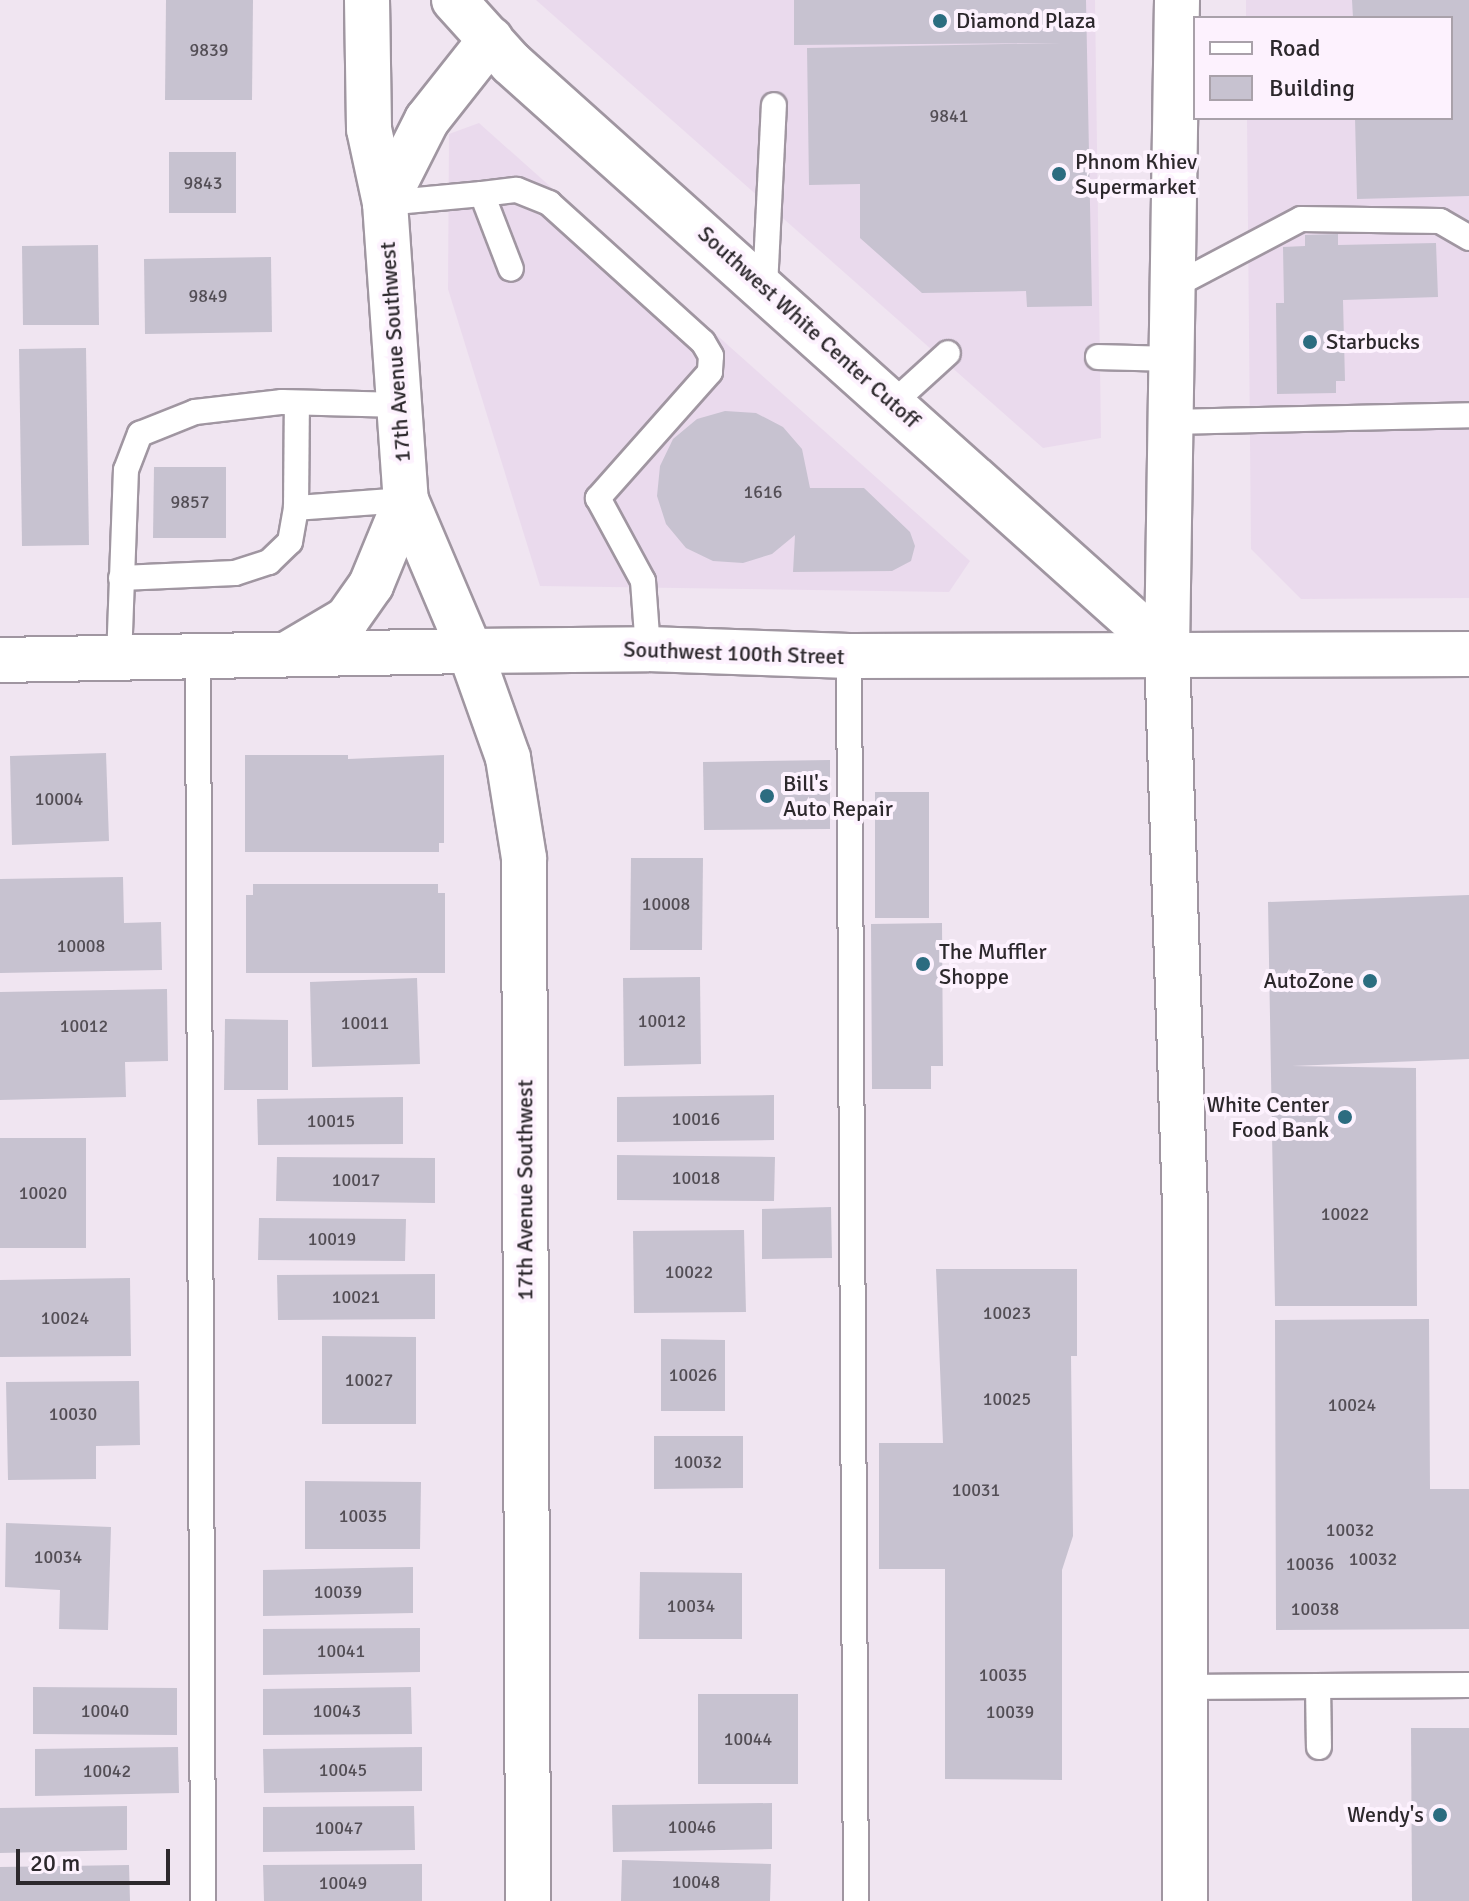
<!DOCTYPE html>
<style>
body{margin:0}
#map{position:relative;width:1469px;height:1901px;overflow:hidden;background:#f0e5f1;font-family:Signika,sans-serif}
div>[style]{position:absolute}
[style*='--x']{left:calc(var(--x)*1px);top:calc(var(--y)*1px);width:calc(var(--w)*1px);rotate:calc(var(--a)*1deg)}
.built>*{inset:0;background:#eadaed}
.building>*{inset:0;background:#c7c2d0}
.roads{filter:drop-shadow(2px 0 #a096a1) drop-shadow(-2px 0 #a096a1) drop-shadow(0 2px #a096a1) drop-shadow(0 -2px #a096a1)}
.lane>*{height:24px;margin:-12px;padding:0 12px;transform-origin:12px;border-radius:12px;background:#fff}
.street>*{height:44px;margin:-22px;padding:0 22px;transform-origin:22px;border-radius:22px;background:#fff}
.secondary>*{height:44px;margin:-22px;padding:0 22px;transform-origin:22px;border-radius:22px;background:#fff}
.dots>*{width:22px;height:22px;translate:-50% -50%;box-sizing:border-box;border:4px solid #fdf2fe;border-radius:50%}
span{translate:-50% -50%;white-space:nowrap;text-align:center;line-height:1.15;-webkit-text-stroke:8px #fdf2fe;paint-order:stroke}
.number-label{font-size:18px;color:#534e55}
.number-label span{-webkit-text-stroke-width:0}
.poi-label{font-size:22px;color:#2c282c}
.left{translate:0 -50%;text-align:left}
.right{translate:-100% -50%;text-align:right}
.street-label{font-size:22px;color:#2c282c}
.legend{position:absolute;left:1193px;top:16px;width:260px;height:104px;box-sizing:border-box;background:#fdf2fe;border:2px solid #a9a1aa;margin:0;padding:10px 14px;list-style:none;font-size:24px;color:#2c282c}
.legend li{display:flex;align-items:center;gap:16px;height:40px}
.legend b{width:40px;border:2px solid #a9a1aa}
.scale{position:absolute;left:16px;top:1849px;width:154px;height:36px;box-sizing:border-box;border:4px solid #2c282c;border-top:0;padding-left:10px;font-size:24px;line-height:28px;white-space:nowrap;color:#2c282c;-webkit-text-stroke:6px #fdf2fe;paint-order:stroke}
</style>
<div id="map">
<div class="built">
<div style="clip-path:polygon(536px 0,1095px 0,1101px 438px,1043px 448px)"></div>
<div style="clip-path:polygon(1246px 0,1469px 0,1469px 598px,1301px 599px,1251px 549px,1247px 118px,1451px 118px,1451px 18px,1246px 18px)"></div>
<div style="clip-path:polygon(479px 123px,970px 561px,949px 592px,540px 586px,448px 289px,449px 134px)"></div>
</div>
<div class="building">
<div style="clip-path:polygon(166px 0,253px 0,252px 100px,165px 100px)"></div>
<div style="clip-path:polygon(794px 0,1086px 0,1092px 306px,1027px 307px,1026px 291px,922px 293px,860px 238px,860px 184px,809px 185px,807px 48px,1062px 43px,794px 45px)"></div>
<div style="clip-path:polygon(1352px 0,1469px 0,1469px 196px,1357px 199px,1355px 118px,1451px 118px,1451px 18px,1353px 18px)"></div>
<div style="clip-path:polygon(169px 152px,236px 152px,236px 213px,169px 213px)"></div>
<div style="clip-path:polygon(1338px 234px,1338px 245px,1436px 243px,1438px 297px,1343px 300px,1345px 381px,1336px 381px,1336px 393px,1277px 394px,1276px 303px,1284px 303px,1283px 247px,1305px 246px,1305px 235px)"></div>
<div style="clip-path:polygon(98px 245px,99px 325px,23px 325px,22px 246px)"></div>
<div style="clip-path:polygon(271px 257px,272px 332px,145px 334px,144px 259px)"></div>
<div style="clip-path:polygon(86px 348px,89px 545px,22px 546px,19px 349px)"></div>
<div style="clip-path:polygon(725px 411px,756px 413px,783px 427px,802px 449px,810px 488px,864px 488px,910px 532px,915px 546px,911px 561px,892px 571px,793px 572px,795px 535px,772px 554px,743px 563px,713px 561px,686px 548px,666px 524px,657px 496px,660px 466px,673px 439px,697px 419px)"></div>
<div style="clip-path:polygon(154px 467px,226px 467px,226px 538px,153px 538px)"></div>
<div style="clip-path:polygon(106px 753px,109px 841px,12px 845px,10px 756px)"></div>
<div style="clip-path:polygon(245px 755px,348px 755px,348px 759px,444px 755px,444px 843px,439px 843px,439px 852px,245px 852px)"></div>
<div style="clip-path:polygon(830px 760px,830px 829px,704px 830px,703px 762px)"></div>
<div style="clip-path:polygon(875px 792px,929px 792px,929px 918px,875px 918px)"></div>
<div style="clip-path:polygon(631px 858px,703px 858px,702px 950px,630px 950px)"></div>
<div style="clip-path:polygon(123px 877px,124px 923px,161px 922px,162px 970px,0 973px,0 879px)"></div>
<div style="clip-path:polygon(253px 884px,438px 884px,438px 893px,445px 893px,445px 973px,246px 973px,246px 895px,253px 895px)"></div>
<div style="clip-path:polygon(1469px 895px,1469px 1059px,1292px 1066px,1416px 1068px,1417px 1306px,1275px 1306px,1268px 902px)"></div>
<div style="clip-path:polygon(942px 923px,943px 1066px,931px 1066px,931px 1089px,872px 1089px,871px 924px)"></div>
<div style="clip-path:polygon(700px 977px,701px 1064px,624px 1066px,623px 978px)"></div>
<div style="clip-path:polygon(417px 978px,420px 1064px,312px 1067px,310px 982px)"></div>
<div style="clip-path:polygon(167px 989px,168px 1061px,125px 1062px,126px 1097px,0 1100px,0 992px)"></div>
<div style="clip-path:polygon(225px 1019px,288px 1020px,288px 1090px,224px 1090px)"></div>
<div style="clip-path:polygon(774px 1095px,774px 1140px,617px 1142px,617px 1097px)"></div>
<div style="clip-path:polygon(403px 1097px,403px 1144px,258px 1145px,257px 1099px)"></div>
<div style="clip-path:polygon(0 1138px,86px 1138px,86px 1248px,0 1248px)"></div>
<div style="clip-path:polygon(617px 1155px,775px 1157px,774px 1201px,617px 1200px)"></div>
<div style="clip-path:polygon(277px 1157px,435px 1158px,435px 1203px,276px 1201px)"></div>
<div style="clip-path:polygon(831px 1207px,832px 1258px,762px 1259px,762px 1209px)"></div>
<div style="clip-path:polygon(259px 1218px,406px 1219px,405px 1261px,258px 1260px)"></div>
<div style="clip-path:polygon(744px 1230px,746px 1312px,634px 1313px,633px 1231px)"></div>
<div style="clip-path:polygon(936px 1269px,1077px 1269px,1077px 1356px,1071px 1356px,1073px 1536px,1062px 1570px,1062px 1780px,945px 1779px,945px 1569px,879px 1569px,879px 1443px,943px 1443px)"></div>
<div style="clip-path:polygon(435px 1274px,435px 1319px,278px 1320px,277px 1275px)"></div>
<div style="clip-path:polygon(130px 1278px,131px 1356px,0 1357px,0 1280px)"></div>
<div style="clip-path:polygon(1429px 1319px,1430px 1489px,1469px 1489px,1469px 1629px,1276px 1630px,1275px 1320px)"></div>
<div style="clip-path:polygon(322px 1336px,416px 1337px,416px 1424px,322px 1424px)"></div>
<div style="clip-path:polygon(661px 1339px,725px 1340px,725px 1411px,661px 1411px)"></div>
<div style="clip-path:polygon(139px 1381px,140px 1445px,96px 1446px,96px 1479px,8px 1480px,6px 1382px)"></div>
<div style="clip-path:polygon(654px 1436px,743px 1436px,743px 1488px,654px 1489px)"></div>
<div style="clip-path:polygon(305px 1481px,421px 1482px,420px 1549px,305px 1549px)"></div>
<div style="clip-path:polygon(6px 1523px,111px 1527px,108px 1630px,59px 1629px,60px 1590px,5px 1587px)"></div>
<div style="clip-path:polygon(413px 1567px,413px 1613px,263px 1616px,263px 1570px)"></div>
<div style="clip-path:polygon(640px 1572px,742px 1573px,742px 1639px,639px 1639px)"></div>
<div style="clip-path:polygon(420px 1628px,420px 1672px,263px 1675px,263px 1629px)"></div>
<div style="clip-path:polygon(33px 1687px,177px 1688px,177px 1735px,33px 1734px)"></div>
<div style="clip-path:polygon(411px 1687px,412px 1734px,263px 1735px,263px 1689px)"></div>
<div style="clip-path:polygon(698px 1694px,798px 1694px,798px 1784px,698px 1784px)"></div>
<div style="clip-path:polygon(1411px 1728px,1469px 1728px,1469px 1901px,1412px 1901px)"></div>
<div style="clip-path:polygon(178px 1747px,179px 1793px,35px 1796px,35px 1749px)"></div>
<div style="clip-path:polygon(422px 1747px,422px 1791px,264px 1793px,263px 1749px)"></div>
<div style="clip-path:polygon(772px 1803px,772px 1849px,613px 1852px,612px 1805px)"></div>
<div style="clip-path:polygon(127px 1806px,127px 1850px,0 1853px,0 1808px)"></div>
<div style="clip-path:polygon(414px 1806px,415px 1850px,263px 1852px,263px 1807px)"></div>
<div style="clip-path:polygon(622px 1860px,771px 1864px,770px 1901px,621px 1901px)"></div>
<div style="clip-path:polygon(422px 1864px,422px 1901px,264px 1901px,263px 1865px)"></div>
<div style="clip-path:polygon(129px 1865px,130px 1901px,0 1901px,0 1867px)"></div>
</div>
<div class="roads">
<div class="lane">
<div style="--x:482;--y:194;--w:35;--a:-7"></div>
<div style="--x:517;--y:190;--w:35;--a:22"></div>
<div style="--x:549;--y:203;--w:207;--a:42.1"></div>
<div style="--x:703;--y:342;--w:16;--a:60"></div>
<div style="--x:711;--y:356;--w:16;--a:94"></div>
<div style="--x:710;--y:372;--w:169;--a:131.6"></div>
<div style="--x:598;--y:498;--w:94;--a:61.5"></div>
<div style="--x:643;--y:581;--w:68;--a:85.8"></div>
<div style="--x:385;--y:203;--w:97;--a:-5.3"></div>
<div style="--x:482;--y:194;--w:80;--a:68.9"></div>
<div style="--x:1176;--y:285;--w:141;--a:-27.8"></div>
<div style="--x:1301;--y:219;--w:139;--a:0.8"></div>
<div style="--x:1440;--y:221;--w:34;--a:30"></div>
<div style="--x:765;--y:287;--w:182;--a:-87.2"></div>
<div style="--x:1098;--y:357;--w:74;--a:1.5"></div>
<div style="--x:893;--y:403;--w:74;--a:-42.3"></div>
<div style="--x:1171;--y:422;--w:298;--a:-1.3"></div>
<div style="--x:296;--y:508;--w:110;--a:-4.2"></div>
<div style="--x:121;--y:578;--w:114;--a:-2.5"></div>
<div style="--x:235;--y:573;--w:36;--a:-18"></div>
<div style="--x:269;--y:562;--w:29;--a:-44"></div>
<div style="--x:290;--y:542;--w:35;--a:-80"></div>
<div style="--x:296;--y:508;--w:105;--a:-89.5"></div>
<div style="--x:198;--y:656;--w:1245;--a:89.77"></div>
<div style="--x:849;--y:656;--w:1245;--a:89.68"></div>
<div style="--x:119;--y:660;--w:190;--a:-87.9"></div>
<div style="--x:126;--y:470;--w:39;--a:-69"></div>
<div style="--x:140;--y:434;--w:59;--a:-21.8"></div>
<div style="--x:195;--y:412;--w:88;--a:-6.6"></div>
<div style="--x:282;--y:402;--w:120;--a:1.4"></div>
<div style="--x:1318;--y:1686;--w:151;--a:-0.4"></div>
<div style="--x:1182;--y:1687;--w:136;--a:-0.4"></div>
<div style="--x:1318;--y:1686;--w:61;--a:89.1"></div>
</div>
<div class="street">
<div style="--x:367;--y:0;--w:129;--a:89.1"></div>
<div style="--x:369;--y:129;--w:76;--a:77.8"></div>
<div style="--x:385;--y:203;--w:298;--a:86"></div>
<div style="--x:406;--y:500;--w:164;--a:67"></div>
<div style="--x:470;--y:651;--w:114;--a:70.4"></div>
<div style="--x:508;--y:758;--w:101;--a:80.9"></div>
<div style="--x:524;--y:858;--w:1043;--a:89.78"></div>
<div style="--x:385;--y:203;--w:93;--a:-63.2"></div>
<div style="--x:427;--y:120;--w:103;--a:-51.7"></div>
<div style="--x:291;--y:652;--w:65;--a:-30.5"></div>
<div style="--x:347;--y:619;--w:42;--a:-54.8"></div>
<div style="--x:371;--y:585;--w:92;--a:-67.6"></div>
<div style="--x:0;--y:660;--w:470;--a:-1.1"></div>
</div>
<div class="secondary">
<div style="--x:454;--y:0;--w:85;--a:47.9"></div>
<div style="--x:511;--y:63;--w:881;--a:41.87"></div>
<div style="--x:1177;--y:0;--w:651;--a:90.88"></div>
<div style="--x:1167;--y:651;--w:558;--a:88.15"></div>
<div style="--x:1185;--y:1209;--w:692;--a:90"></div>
<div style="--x:470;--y:651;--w:178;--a:-0.6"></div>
<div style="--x:648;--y:649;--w:201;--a:2"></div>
<div style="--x:849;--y:656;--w:620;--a:-0.18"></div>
</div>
</div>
<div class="dots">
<div style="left:940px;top:21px;background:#2c6c80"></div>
<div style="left:1059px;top:174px;background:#2c6c80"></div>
<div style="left:1310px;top:342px;background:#2c6c80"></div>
<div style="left:767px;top:796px;background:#2c6c80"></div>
<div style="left:923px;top:964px;background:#2c6c80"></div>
<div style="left:1370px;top:981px;background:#2c6c80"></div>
<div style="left:1345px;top:1117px;background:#2c6c80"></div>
<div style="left:1440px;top:1815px;background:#2c6c80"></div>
</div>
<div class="number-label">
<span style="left:209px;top:50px">9839</span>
<span style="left:949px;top:116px">9841</span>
<span style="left:203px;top:183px">9843</span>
<span style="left:208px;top:296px">9849</span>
<span style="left:763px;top:492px">1616</span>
<span style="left:190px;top:502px">9857</span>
<span style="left:59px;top:799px">10004</span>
<span style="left:666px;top:904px">10008</span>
<span style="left:81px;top:946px">10008</span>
<span style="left:662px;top:1021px">10012</span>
<span style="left:365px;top:1023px">10011</span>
<span style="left:84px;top:1026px">10012</span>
<span style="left:696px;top:1119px">10016</span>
<span style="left:331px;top:1121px">10015</span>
<span style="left:696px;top:1178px">10018</span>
<span style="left:356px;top:1180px">10017</span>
<span style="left:43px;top:1193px">10020</span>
<span style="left:1345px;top:1214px">10022</span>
<span style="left:332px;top:1239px">10019</span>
<span style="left:689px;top:1272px">10022</span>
<span style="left:356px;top:1297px">10021</span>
<span style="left:1007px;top:1313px">10023</span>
<span style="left:65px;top:1318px">10024</span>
<span style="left:693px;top:1375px">10026</span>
<span style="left:369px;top:1380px">10027</span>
<span style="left:1007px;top:1399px">10025</span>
<span style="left:1352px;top:1405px">10024</span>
<span style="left:73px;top:1414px">10030</span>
<span style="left:698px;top:1462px">10032</span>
<span style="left:976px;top:1490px">10031</span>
<span style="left:363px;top:1516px">10035</span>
<span style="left:1350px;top:1530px">10032</span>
<span style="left:58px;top:1557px">10034</span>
<span style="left:1373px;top:1559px">10032</span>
<span style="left:1310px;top:1564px">10036</span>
<span style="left:338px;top:1592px">10039</span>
<span style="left:691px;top:1606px">10034</span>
<span style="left:1315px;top:1609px">10038</span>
<span style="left:341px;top:1651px">10041</span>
<span style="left:1003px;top:1675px">10035</span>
<span style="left:105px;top:1711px">10040</span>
<span style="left:337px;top:1711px">10043</span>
<span style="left:1010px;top:1712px">10039</span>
<span style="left:748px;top:1739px">10044</span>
<span style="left:343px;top:1770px">10045</span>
<span style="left:107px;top:1771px">10042</span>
<span style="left:692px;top:1827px">10046</span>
<span style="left:339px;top:1828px">10047</span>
<span style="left:696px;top:1882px">10048</span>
<span style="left:343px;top:1883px">10049</span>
</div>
<div class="poi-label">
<span class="left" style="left:956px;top:21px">Diamond Plaza</span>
<span class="left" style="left:1075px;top:174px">Phnom Khiev<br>Supermarket</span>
<span class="left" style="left:1326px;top:342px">Starbucks</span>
<span class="left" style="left:783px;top:796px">Bill's<br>Auto Repair</span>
<span class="left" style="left:939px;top:964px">The Muffler<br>Shoppe</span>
<span class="right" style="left:1354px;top:981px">AutoZone</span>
<span class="right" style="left:1329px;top:1117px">White Center<br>Food Bank</span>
<span class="right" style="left:1424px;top:1815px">Wendy's</span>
</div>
<div class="street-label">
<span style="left:809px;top:327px;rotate:42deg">Southwest White Center Cutoff</span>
<span style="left:395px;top:352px;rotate:-94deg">17th Avenue Southwest</span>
<span style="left:734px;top:653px;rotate:2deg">Southwest 100th Street</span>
<span style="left:525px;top:1190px;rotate:-90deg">17th Avenue Southwest</span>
</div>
<ul class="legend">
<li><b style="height:10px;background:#fff"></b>Road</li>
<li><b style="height:22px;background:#c7c2d0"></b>Building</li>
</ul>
<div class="scale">20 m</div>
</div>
